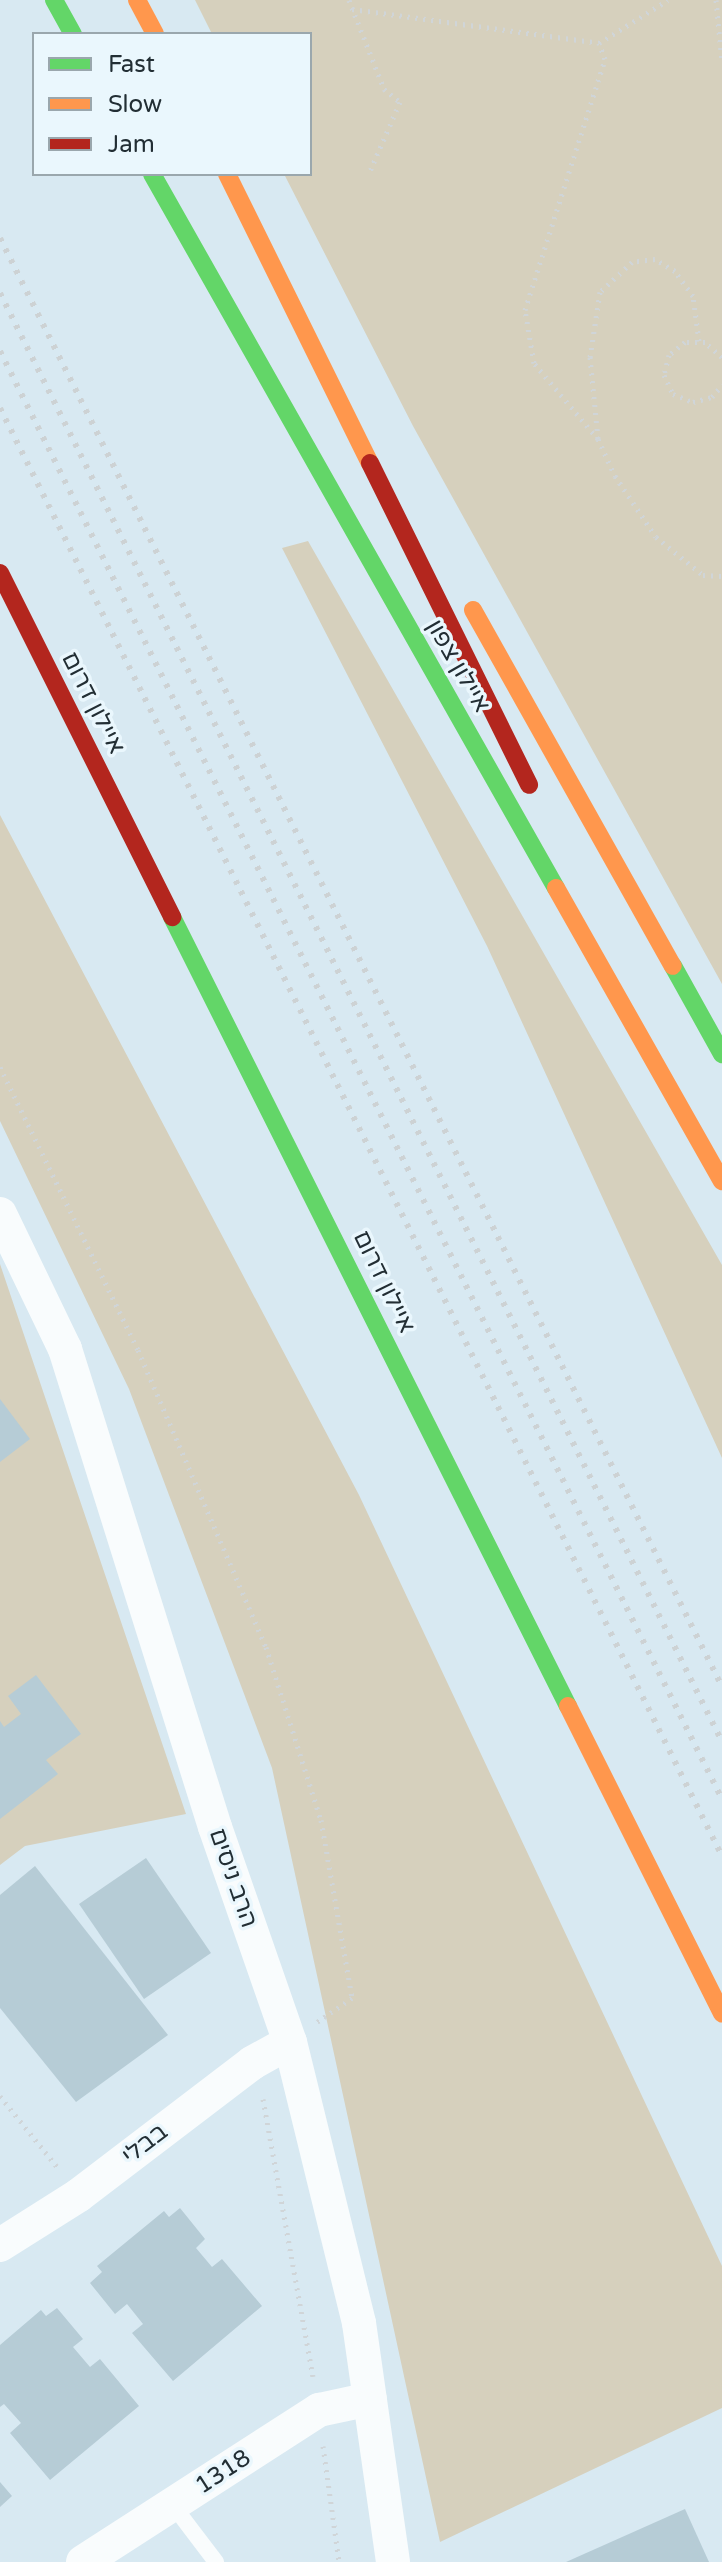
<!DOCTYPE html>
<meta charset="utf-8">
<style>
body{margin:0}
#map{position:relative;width:722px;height:2562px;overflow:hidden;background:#d8e9f2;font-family:"Varela Round","Noto Sans Hebrew",sans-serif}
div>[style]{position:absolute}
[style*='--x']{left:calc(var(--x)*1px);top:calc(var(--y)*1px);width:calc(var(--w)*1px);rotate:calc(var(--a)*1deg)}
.green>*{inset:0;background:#d6d0bd}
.building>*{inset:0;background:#b6ccd6}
.path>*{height:5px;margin-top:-2.5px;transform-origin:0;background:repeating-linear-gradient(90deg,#d0d5d8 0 2px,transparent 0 8px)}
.lane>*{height:16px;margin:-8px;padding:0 8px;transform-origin:8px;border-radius:8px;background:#f9fcfd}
.street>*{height:34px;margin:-17px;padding:0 17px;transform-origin:17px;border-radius:17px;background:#f9fcfd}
.fast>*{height:18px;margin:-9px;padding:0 9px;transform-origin:9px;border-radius:9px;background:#63d668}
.slow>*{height:18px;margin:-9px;padding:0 9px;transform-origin:9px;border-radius:9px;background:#ff974d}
.jam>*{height:18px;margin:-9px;padding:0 9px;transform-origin:9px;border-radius:9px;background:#b3261e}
.rail>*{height:6px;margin-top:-3px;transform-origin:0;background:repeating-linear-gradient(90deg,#cdd2d4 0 4px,transparent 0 12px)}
span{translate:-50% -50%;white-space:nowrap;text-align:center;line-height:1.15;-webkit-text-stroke:7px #eaf7fd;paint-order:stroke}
.street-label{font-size:24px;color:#222e34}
.legend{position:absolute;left:32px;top:32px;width:280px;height:144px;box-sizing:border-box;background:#eaf7fd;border:2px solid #9aa7ad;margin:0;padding:10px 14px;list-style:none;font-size:24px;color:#222e34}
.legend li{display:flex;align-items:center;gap:16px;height:40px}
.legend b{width:40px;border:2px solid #9aa7ad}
</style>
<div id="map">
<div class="green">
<div style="clip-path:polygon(195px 0,722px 0,722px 984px,413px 426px,284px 174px,310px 174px,310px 34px,212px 34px)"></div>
<div style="clip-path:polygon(308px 541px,722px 1265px,722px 1458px,487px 946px,282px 548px)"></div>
<div style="clip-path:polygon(0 815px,359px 1495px,722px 2266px,722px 2408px,440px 2542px,272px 1768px,129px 1389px,0 1121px)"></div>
<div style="clip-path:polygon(0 1264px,186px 1814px,25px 1846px,0 1865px)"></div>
</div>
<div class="building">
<div style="clip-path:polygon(0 1399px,30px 1439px,0 1462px)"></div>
<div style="clip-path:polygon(36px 1675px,81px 1734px,46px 1760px,58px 1774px,0 1819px,0 1721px,4px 1727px,21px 1714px,8px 1696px)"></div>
<div style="clip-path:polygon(146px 1858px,211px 1953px,144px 1999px,79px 1904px)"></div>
<div style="clip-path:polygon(35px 1866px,168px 2035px,76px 2102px,0 2008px,0 1895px)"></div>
<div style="clip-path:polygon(180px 2208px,205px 2239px,196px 2248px,212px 2267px,222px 2259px,262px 2306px,173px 2381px,132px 2333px,143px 2324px,127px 2304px,115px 2314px,90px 2283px,102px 2272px,97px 2266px,164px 2211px,169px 2217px)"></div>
<div style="clip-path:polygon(57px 2308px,83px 2339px,73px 2347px,90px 2367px,100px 2359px,139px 2406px,50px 2480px,10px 2433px,21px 2423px,4px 2404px,0 2407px,0 2345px,41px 2310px,46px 2316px)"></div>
<div style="clip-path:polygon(0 2482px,12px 2496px,0 2507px)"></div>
<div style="clip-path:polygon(685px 2509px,709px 2562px,566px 2562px)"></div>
</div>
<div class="path">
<div style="--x:349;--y:0;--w:96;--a:68.5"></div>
<div style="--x:384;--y:89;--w:21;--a:39"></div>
<div style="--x:400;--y:102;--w:75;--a:113.5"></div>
<div style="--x:716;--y:0;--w:61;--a:84.4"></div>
<div style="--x:352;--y:9;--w:249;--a:7.8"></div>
<div style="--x:699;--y:341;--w:45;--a:-97.6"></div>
<div style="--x:693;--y:296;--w:31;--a:-126"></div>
<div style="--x:675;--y:271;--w:23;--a:-149"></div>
<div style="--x:655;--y:259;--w:23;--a:173"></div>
<div style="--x:632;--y:262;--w:44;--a:136.8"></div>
<div style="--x:600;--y:292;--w:66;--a:98.7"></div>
<div style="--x:590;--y:357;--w:82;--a:84.4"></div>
<div style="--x:598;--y:439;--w:41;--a:65.3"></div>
<div style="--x:615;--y:476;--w:73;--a:56.1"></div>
<div style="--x:656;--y:537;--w:60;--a:39"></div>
<div style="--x:703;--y:575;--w:19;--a:3"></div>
<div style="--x:722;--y:357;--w:23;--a:-139"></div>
<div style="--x:705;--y:342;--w:20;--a:180"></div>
<div style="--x:685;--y:342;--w:21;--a:141"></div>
<div style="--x:669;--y:355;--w:21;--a:104"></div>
<div style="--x:664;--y:375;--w:21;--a:65"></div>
<div style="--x:673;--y:394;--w:22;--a:22"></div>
<div style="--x:693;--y:402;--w:20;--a:-15"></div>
<div style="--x:712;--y:397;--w:16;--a:-50"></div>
<div style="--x:598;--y:439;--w:99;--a:-130.1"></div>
<div style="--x:534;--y:363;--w:54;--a:-99.6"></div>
<div style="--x:525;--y:310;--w:263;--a:-72.3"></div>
<div style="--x:605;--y:59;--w:17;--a:-111"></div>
<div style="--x:599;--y:43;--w:81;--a:-31.9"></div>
<div style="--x:0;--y:1067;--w:315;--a:64"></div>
<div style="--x:138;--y:1350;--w:323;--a:66.7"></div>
<div style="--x:266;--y:1647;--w:182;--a:72.4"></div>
<div style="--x:321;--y:1820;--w:181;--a:80.1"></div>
<div style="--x:352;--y:1998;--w:42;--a:145.6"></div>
<div style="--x:0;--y:2096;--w:94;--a:51.1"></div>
<div style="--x:263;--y:2099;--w:282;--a:79.8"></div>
<div style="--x:323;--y:2446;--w:117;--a:82.1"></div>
</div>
<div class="lane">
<div style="--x:172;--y:2504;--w:73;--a:52.8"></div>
</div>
<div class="street">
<div style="--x:0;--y:1214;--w:150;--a:64.3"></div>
<div style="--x:65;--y:1349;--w:501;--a:72.58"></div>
<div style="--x:215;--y:1827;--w:228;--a:70.8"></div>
<div style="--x:290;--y:2042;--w:289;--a:76.2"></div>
<div style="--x:359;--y:2323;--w:241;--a:81.9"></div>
<div style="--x:0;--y:2245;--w:93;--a:-32.3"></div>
<div style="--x:79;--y:2195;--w:218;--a:-37.3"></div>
<div style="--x:252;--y:2063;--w:43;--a:-28.9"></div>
<div style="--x:83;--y:2562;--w:281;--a:-32.8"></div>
<div style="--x:319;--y:2410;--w:52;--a:-12.2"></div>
</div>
<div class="fast">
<div style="--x:54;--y:0;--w:39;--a:61"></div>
<div style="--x:152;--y:174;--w:820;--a:60.5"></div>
<div style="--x:172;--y:917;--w:883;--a:63.35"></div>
<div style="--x:673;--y:966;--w:101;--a:60.9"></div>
</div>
<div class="slow">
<div style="--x:137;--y:0;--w:38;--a:62"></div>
<div style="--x:227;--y:174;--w:322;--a:63.7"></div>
<div style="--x:473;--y:610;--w:408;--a:60.7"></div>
<div style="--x:556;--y:888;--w:337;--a:60.5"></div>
<div style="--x:568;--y:1706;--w:344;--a:63.4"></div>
</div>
<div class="jam">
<div style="--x:370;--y:463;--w:359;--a:63.7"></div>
<div style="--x:0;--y:573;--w:385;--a:63.4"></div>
</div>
<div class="rail">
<div style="--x:0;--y:238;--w:1619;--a:63.51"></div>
<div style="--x:0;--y:293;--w:1619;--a:63.51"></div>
<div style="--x:0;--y:351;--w:1618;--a:63.5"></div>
<div style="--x:0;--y:408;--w:1618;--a:63.5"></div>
</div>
<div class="street-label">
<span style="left:458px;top:666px;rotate:60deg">איילון צפון</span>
<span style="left:93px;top:703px;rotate:63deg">איילון דרום</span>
<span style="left:384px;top:1282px;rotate:64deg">איילון דרום</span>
<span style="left:233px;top:1878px;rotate:71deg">הרב ניסים</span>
<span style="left:145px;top:2144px;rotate:-37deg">בבלי</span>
<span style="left:223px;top:2472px;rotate:-33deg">1318</span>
</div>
<ul class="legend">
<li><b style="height:10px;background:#63d668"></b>Fast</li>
<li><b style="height:10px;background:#ff974d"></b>Slow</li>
<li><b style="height:10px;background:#b3261e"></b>Jam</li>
</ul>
</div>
